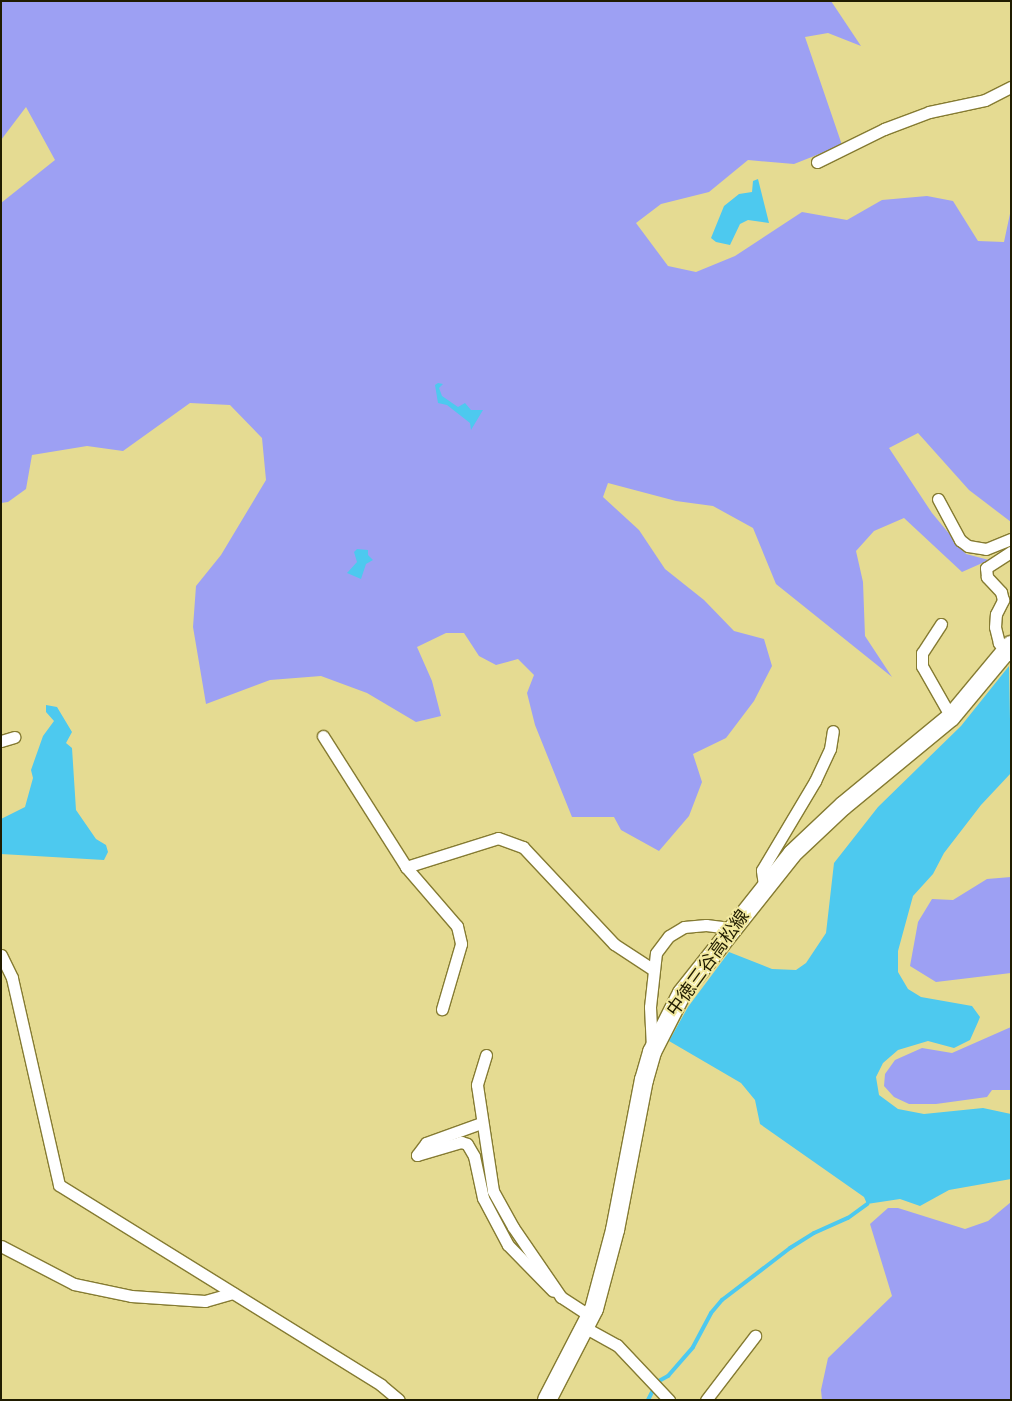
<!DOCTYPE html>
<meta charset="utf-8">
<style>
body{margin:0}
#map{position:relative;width:1012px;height:1401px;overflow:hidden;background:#e5db92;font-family:Signika,"Noto Sans JP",sans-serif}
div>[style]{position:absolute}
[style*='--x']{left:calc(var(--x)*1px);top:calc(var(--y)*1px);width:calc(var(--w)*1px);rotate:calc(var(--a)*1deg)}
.forest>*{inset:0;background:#9da0f3}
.water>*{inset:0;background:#4dc9ef}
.stream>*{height:4px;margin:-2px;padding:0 2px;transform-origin:2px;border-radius:2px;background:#4dc9ef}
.roads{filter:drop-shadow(1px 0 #857b32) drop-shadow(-1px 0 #857b32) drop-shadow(0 1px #857b32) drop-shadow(0 -1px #857b32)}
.minor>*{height:11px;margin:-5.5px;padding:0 5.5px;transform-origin:5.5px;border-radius:5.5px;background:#fff}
.primary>*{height:18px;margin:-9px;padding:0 9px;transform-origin:9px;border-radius:9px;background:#fff}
span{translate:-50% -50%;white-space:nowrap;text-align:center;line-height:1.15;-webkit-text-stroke:4px #f2e99f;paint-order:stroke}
.street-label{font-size:18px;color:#201c00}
.frame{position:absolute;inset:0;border:2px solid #201c00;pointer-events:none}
</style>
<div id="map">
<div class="forest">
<div style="clip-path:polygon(1px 1px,831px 1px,861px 46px,828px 33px,805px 37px,842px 145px,794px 164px,748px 160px,709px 192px,661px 204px,636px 223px,668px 266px,696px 272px,735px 256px,802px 212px,847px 220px,882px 200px,927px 196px,953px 201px,978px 241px,1004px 242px,1011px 209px,1011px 522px,969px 490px,918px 433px,889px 448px,932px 513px,966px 554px,989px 560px,962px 572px,904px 518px,874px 531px,856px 551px,863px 582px,865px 636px,892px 677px,776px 584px,753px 528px,713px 506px,676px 501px,608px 483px,603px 497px,639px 530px,665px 569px,704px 600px,734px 631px,764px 639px,772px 666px,754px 701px,726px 738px,693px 754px,702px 782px,689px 816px,659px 851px,621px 830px,614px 817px,572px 817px,535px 725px,527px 693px,534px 675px,518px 659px,496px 665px,479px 656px,464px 633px,446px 633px,417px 647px,432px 681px,441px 716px,416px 722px,367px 693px,321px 676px,270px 680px,206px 704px,193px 627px,196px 586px,221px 555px,266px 480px,262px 438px,230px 405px,190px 403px,123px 451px,87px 446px,32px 455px,26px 489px,8px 502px,1px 503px,1px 203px,55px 160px,26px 107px,1px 140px)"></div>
<div style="clip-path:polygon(1011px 877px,1011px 973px,936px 982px,910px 966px,918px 922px,932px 899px,953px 900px,987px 879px)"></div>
<div style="clip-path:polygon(1011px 1027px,1011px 1090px,992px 1090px,987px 1097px,936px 1104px,909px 1104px,894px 1097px,884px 1086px,885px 1074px,895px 1060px,922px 1048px,952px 1053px)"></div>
<div style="clip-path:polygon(1011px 1202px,1011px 1400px,822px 1400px,821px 1390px,828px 1358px,892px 1296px,870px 1224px,888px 1208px,898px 1208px,965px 1229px,988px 1221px)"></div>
</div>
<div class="water">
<div style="clip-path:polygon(758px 179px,769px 223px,748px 220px,740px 224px,730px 245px,716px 242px,711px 238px,724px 206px,739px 194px,752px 192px,753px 181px)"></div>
<div style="clip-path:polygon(438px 383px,443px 384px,439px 388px,442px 396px,458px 407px,465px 403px,471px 410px,483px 410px,471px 430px,470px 423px,447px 405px,438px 403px,435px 385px)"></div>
<div style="clip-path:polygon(357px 549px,368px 550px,368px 555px,373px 560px,366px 564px,361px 579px,347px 573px,357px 562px,354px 552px)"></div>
<div style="clip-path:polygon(1009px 666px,1011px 773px,981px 805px,944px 853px,933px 874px,913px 896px,898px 951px,898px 972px,908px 989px,921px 997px,972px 1006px,980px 1017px,978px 1022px,970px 1040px,954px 1048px,928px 1041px,898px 1050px,883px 1063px,876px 1077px,879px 1095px,898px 1109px,924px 1114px,983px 1108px,1011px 1114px,1011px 1179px,949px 1190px,920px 1206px,900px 1199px,867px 1204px,864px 1197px,760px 1124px,755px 1100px,741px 1083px,669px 1041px,688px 1007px,729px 952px,772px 969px,796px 970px,806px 963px,826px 933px,834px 863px,878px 807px,961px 726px)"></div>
<div style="clip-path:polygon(46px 705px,57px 707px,72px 732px,66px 743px,72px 748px,76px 810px,96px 839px,106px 845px,108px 852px,104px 860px,1px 854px,1px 819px,25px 807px,33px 778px,31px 770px,43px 736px,54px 721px,46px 712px)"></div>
</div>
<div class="stream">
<div style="--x:648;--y:1400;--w:20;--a:-63"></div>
<div style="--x:657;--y:1382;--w:13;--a:-29"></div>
<div style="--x:668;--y:1376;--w:38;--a:-49"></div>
<div style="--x:693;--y:1347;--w:38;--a:-62"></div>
<div style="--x:711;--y:1313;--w:17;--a:-50"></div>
<div style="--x:722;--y:1300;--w:86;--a:-37.4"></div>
<div style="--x:790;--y:1248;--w:28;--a:-32"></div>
<div style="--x:814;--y:1233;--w:37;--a:-24"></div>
<div style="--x:848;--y:1218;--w:24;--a:-36"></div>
</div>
<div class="roads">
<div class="minor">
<div style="--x:817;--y:162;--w:75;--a:-26.2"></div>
<div style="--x:884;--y:129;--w:48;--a:-20.7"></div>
<div style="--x:929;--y:112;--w:57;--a:-12.1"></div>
<div style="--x:985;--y:100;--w:29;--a:-27"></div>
<div style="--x:938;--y:499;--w:47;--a:61.8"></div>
<div style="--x:960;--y:540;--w:10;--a:37"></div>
<div style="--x:968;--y:546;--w:18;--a:9"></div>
<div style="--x:986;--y:549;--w:27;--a:-22"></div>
<div style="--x:941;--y:624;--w:35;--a:123"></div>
<div style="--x:922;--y:653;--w:13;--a:90"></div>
<div style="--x:922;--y:666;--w:59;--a:60.4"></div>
<div style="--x:1009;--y:655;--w:16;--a:-130"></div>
<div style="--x:999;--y:643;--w:16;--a:-104"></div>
<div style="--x:995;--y:627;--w:13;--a:-86"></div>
<div style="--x:996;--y:614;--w:16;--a:-63"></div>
<div style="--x:1003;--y:600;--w:8;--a:-104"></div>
<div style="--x:1001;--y:592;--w:21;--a:-133"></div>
<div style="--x:987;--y:577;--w:9;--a:-96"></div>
<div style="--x:986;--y:568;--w:30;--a:-33"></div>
<div style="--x:323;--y:736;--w:155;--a:57.6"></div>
<div style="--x:406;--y:867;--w:78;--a:49.2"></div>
<div style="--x:457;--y:926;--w:18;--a:77"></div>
<div style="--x:461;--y:944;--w:68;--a:106.3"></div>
<div style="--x:1;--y:741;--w:14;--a:-17"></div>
<div style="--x:406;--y:867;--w:96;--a:-17.5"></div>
<div style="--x:498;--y:838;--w:27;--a:20"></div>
<div style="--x:523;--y:847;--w:133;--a:46.8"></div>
<div style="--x:614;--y:944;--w:45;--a:33.3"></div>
<div style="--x:764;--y:885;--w:15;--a:-98"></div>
<div style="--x:762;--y:870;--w:104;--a:-59.2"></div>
<div style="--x:815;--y:781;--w:35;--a:-65"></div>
<div style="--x:830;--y:749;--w:18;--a:-81"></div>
<div style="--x:1;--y:955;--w:25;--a:64"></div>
<div style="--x:12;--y:978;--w:212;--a:77.2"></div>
<div style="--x:59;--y:1185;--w:379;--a:31.8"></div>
<div style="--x:381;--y:1385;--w:23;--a:40"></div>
<div style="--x:652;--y:1048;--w:41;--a:-92.8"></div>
<div style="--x:650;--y:1007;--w:54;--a:-83.7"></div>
<div style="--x:656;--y:953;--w:21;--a:-53"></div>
<div style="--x:669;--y:936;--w:17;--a:-31"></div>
<div style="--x:684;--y:927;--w:22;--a:-5"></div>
<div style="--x:706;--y:925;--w:26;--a:7"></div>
<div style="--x:486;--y:1055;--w:31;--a:107"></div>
<div style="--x:477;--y:1085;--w:107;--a:81.4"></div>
<div style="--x:493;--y:1191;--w:41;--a:60.9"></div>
<div style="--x:513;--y:1227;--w:85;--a:55.6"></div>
<div style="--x:561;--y:1297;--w:35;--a:33"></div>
<div style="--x:417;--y:1155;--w:46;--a:-16.5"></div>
<div style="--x:461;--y:1142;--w:6;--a:18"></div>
<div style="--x:467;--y:1144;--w:14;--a:60"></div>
<div style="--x:474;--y:1156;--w:43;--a:77.9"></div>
<div style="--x:483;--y:1198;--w:53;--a:62"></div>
<div style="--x:508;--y:1245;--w:64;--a:45.6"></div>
<div style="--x:417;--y:1155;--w:15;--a:-53"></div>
<div style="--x:426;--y:1143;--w:59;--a:-20"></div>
<div style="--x:1;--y:1246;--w:82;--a:27.5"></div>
<div style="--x:74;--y:1284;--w:58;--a:11.9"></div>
<div style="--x:131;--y:1296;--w:74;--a:3.9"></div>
<div style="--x:205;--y:1301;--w:29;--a:-16"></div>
<div style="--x:584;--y:1327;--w:38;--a:29"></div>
<div style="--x:617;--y:1345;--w:76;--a:46.6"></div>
<div style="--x:706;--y:1400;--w:81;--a:-52.6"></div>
</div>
<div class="primary">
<div style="--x:547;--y:1400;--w:102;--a:-62.7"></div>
<div style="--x:594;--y:1309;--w:82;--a:-75.1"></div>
<div style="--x:615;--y:1230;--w:153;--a:-79.1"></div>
<div style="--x:644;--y:1080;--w:29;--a:-74"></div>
<div style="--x:652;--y:1052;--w:66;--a:-63"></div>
<div style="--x:682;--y:993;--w:177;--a:-51.6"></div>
<div style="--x:792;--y:854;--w:70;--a:-43.3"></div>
<div style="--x:843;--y:806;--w:140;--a:-39.5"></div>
<div style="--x:951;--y:717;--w:94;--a:-50.2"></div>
</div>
</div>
<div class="street-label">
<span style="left:708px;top:963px;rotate:-54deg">中徳三谷高松線</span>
</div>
<div class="frame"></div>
</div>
